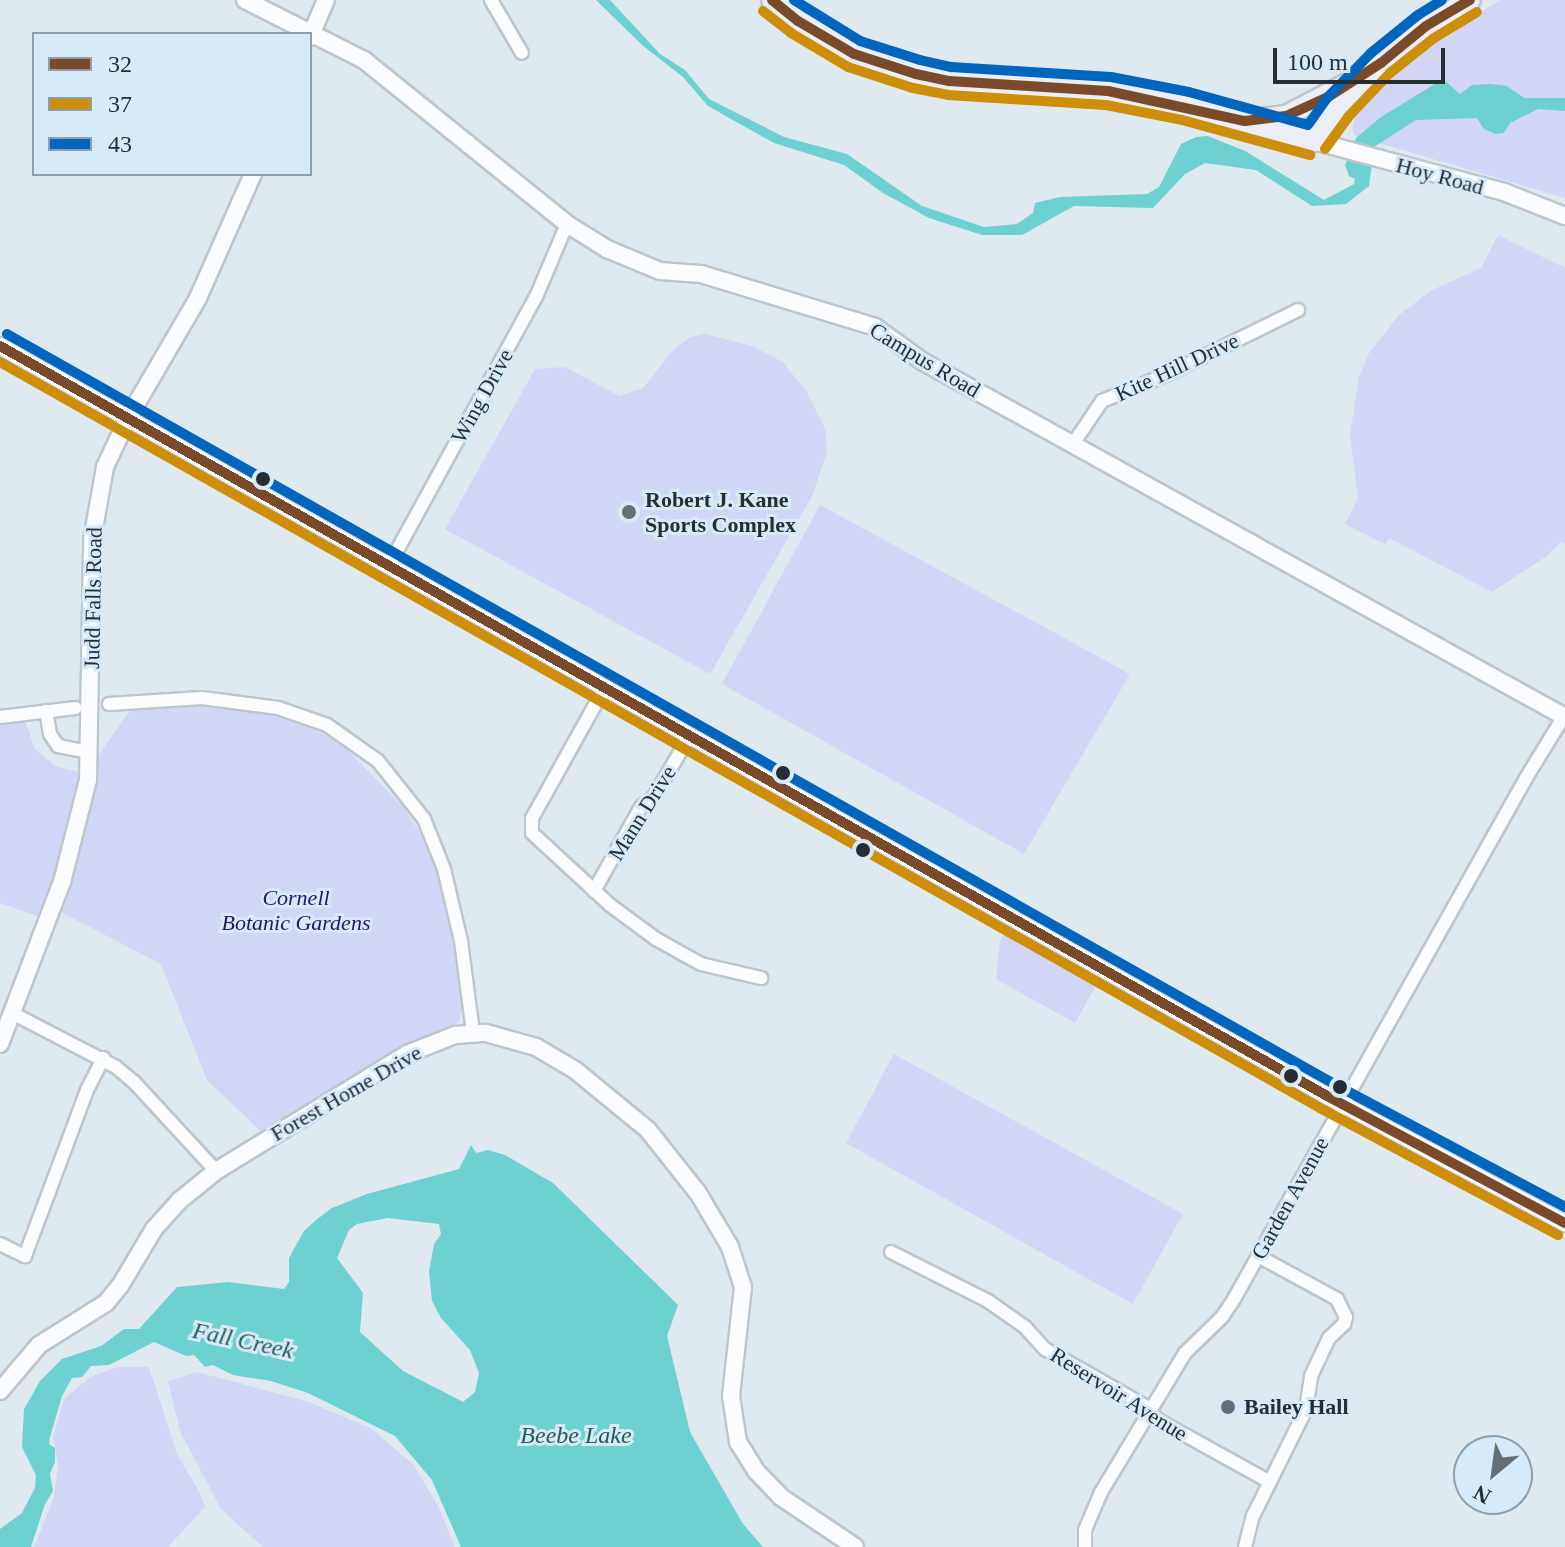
<!DOCTYPE html>
<style>
body{margin:0}
#map{position:relative;width:1565px;height:1547px;overflow:hidden;background:#dee9f0;font-family:"Times New Roman",serif}
div>[style]{position:absolute}
[style*='--x']{left:calc(var(--x)*1px);top:calc(var(--y)*1px);width:calc(var(--w)*1px);rotate:calc(var(--a)*1deg)}
.green>*{inset:0;background:#d2d6f6}
.water>*{inset:0;background:#6dd0d1}
.roads{filter:drop-shadow(2px 0 #bec6cc) drop-shadow(-2px 0 #bec6cc) drop-shadow(0 2px #bec6cc) drop-shadow(0 -2px #bec6cc)}
.minor>*{height:12px;margin:-6px;padding:0 6px;transform-origin:6px;border-radius:6px;background:#fafcfd}
.tertiary>*{height:16px;margin:-8px;padding:0 8px;transform-origin:8px;border-radius:8px;background:#fafcfd}
.primary>*{height:20px;margin:-10px;padding:0 10px;transform-origin:10px;border-radius:10px;background:#ebeff5}
.bus-1>*{height:10px;margin:-5px;padding:0 5px;transform-origin:5px;border-radius:5px;background:#7a4b2a}
.bus-2>*{height:10px;margin:-5px;padding:0 5px;transform-origin:5px;border-radius:5px;background:#cd8e0a}
.bus-3>*{height:10px;margin:-5px;padding:0 5px;transform-origin:5px;border-radius:5px;background:#0065bd}
.dots>*{width:22px;height:22px;translate:-50% -50%;box-sizing:border-box;border:4px solid #d7eaf7;border-radius:50%}
span{translate:-50% -50%;white-space:nowrap;text-align:center;line-height:1.15;-webkit-text-stroke:6px #d7eaf7;paint-order:stroke}
.street-label{font-size:22px;color:#262d33}
.poi-label{font-size:22px;color:#262d33;font-weight:700}
.left{translate:0 -50%;text-align:left}
.park-label{font-size:22px;color:#2c116d;font-style:italic}
.water-label{font-size:24px;color:#225a59;font-style:italic}
.legend{position:absolute;left:32px;top:32px;width:280px;height:144px;box-sizing:border-box;background:#d7eaf7;border:2px solid #909ea9;margin:0;padding:10px 14px;list-style:none;font-size:24px;color:#262d33}
.legend li{display:flex;align-items:center;gap:16px;height:40px}
.legend b{width:40px;border:2px solid #909ea9}
.north{position:absolute;left:1453px;top:1435px;width:80px;height:80px;box-sizing:border-box;background:#d7eaf7;border:2px solid #909ea9;border-radius:50%;rotate:209deg;font-size:22px;font-weight:700;line-height:32px;text-align:center;color:#262d33}
.north::after{content:'';display:block;margin:auto;width:28px;height:36px;background:#666f75;clip-path:polygon(50% 0,100% 100%,50% 72%,0 100%)}
.scale{position:absolute;left:1273px;top:48px;width:172px;height:36px;box-sizing:border-box;border:4px solid #262d33;border-top:0;padding-left:10px;font-size:24px;line-height:28px;white-space:nowrap;color:#262d33;-webkit-text-stroke:6px #d7eaf7;paint-order:stroke}
</style>
<div id="map">
<div class="green">
<div style="clip-path:polygon(1500px 0,1565px 0,1565px 198px,1355px 136px,1352px 128px,1356px 115px,1399px 71px,1443px 36px)"></div>
<div style="clip-path:polygon(1498px 235px,1565px 268px,1565px 544px,1561px 542px,1547px 556px,1492px 592px,1389px 538px,1385px 544px,1345px 524px,1358px 498px,1350px 435px,1359px 377px,1369px 353px,1399px 315px,1432px 290px,1481px 268px)"></div>
<div style="clip-path:polygon(705px 334px,752px 346px,783px 362px,806px 391px,825px 429px,827px 452px,813px 494px,710px 674px,445px 529px,535px 369px,565px 367px,619px 396px,643px 388px,673px 350px,690px 337px)"></div>
<div style="clip-path:polygon(820px 505px,1130px 674px,1024px 854px,722px 684px)"></div>
<div style="clip-path:polygon(186px 705px,257px 711px,306px 726px,341px 743px,404px 808px,427px 844px,448px 909px,462px 1010px,459px 1021px,448px 1031px,414px 1043px,373px 1065px,263px 1133px,207px 1080px,161px 964px,61px 912px,95px 793px,100px 753px,131px 709px)"></div>
<div style="clip-path:polygon(25px 721px,35px 749px,55px 766px,82px 773px,68px 835px,42px 918px,0 903px,0 723px)"></div>
<div style="clip-path:polygon(1008px 921px,1102px 975px,1075px 1023px,996px 979px,1000px 942px)"></div>
<div style="clip-path:polygon(894px 1054px,1183px 1214px,1133px 1304px,846px 1143px)"></div>
<div style="clip-path:polygon(118px 1367px,149px 1367px,177px 1454px,201px 1495px,205px 1507px,168px 1547px,34px 1547px,54px 1498px,58px 1465px,53px 1438px,64px 1399px,90px 1377px)"></div>
<div style="clip-path:polygon(197px 1372px,309px 1402px,370px 1428px,413px 1464px,438px 1506px,455px 1547px,263px 1547px,221px 1509px,180px 1431px,168px 1381px)"></div>
</div>
<div class="water">
<div style="clip-path:polygon(596px 0,610px 0,660px 54px,685px 70px,709px 99px,784px 137px,847px 154px,922px 206px,984px 227px,1017px 224px,1033px 213px,1035px 203px,1060px 197px,1147px 194px,1159px 187px,1181px 144px,1196px 137px,1208px 136px,1245px 151px,1324px 200px,1354px 184px,1355px 179px,1349px 176px,1345px 165px,1356px 138px,1381px 117px,1443px 79px,1460px 94px,1472px 85px,1490px 84px,1507px 86px,1524px 98px,1565px 98px,1565px 111px,1538px 109px,1510px 123px,1504px 133px,1495px 134px,1484px 129px,1477px 118px,1416px 120px,1374px 147px,1369px 186px,1346px 204px,1312px 206px,1256px 170px,1205px 163px,1185px 174px,1153px 208px,1074px 206px,1022px 235px,982px 235px,929px 218px,883px 193px,844px 165px,774px 143px,708px 106px,683px 77px,642px 45px)"></div>
<div style="clip-path:polygon(evenodd,471px 1145px,476px 1153px,488px 1150px,505px 1155px,553px 1183px,678px 1305px,667px 1336px,690px 1432px,743px 1524px,763px 1547px,461px 1547px,432px 1480px,395px 1436px,308px 1393px,271px 1381px,233px 1375px,213px 1365px,205px 1367px,194px 1355px,186px 1356px,154px 1342px,109px 1365px,91px 1366px,82px 1377px,72px 1378px,62px 1396px,50px 1437px,49px 1444px,55px 1448px,55px 1462px,50px 1474px,53px 1491px,45px 1504px,31px 1547px,0 1547px,0 1529px,22px 1513px,35px 1488px,36px 1475px,22px 1447px,24px 1409px,40px 1381px,62px 1359px,101px 1346px,124px 1329px,139px 1329px,177px 1287px,228px 1282px,284px 1289px,289px 1282px,289px 1258px,304px 1231px,316px 1220px,332px 1208px,367px 1194px,459px 1169px,471px 1145px,388px 1218px,439px 1224px,441px 1234px,434px 1244px,429px 1272px,432px 1301px,441px 1318px,470px 1350px,479px 1373px,475px 1392px,463px 1402px,403px 1371px,360px 1332px,363px 1293px,337px 1258px,349px 1230px,357px 1224px,388px 1218px)"></div>
</div>
<div class="roads">
<div class="minor">
<div style="--x:491;--y:0;--w:61;--a:59.7"></div>
<div style="--x:1073;--y:444;--w:52;--a:-56"></div>
<div style="--x:1102;--y:401;--w:71;--a:-22.2"></div>
<div style="--x:1168;--y:374;--w:145;--a:-26.2"></div>
<div style="--x:389;--y:565;--w:306;--a:-61.3"></div>
<div style="--x:536;--y:297;--w:79;--a:-67"></div>
<div style="--x:605;--y:687;--w:150;--a:119.1"></div>
<div style="--x:532;--y:818;--w:15;--a:90"></div>
<div style="--x:532;--y:833;--w:106;--a:42.7"></div>
<div style="--x:610;--y:905;--w:57;--a:36.5"></div>
<div style="--x:656;--y:939;--w:51;--a:29.1"></div>
<div style="--x:701;--y:964;--w:62;--a:13.1"></div>
<div style="--x:109;--y:704;--w:93;--a:-3.7"></div>
<div style="--x:202;--y:698;--w:77;--a:7.5"></div>
<div style="--x:278;--y:708;--w:52;--a:19.1"></div>
<div style="--x:327;--y:725;--w:62;--a:35.2"></div>
<div style="--x:378;--y:761;--w:74;--a:51.6"></div>
<div style="--x:424;--y:819;--w:54;--a:68.2"></div>
<div style="--x:444;--y:869;--w:74;--a:76.7"></div>
<div style="--x:461;--y:941;--w:92;--a:82.5"></div>
<div style="--x:46;--y:711;--w:23;--a:80"></div>
<div style="--x:50;--y:734;--w:14;--a:56"></div>
<div style="--x:58;--y:746;--w:33;--a:11"></div>
<div style="--x:0;--y:717;--w:76;--a:-6.8"></div>
<div style="--x:594;--y:891;--w:96;--a:-60.8"></div>
<div style="--x:641;--y:807;--w:16;--a:-38"></div>
<div style="--x:654;--y:797;--w:72;--a:-59.9"></div>
<div style="--x:12;--y:1013;--w:117;--a:27.4"></div>
<div style="--x:116;--y:1067;--w:23;--a:40"></div>
<div style="--x:134;--y:1082;--w:121;--a:47.3"></div>
<div style="--x:0;--y:1244;--w:28;--a:26"></div>
<div style="--x:25;--y:1256;--w:177;--a:-69.5"></div>
<div style="--x:87;--y:1090;--w:36;--a:-63"></div>
<div style="--x:891;--y:1252;--w:109;--a:26.8"></div>
<div style="--x:988;--y:1301;--w:45;--a:35.1"></div>
<div style="--x:1025;--y:1327;--w:30;--a:48"></div>
<div style="--x:1045;--y:1349;--w:115;--a:29.7"></div>
<div style="--x:1145;--y:1406;--w:19;--a:47"></div>
<div style="--x:1158;--y:1420;--w:128;--a:29"></div>
<div style="--x:1085;--y:1547;--w:17;--a:-90"></div>
<div style="--x:1085;--y:1530;--w:39;--a:-67"></div>
<div style="--x:1100;--y:1494;--w:165;--a:-58.9"></div>
<div style="--x:1185;--y:1353;--w:52;--a:-44.2"></div>
<div style="--x:1222;--y:1317;--w:22;--a:-56"></div>
<div style="--x:1234;--y:1299;--w:597;--a:-60.73"></div>
<div style="--x:1526;--y:778;--w:73;--a:-58.5"></div>
<div style="--x:1245;--y:1547;--w:32;--a:-76"></div>
<div style="--x:1253;--y:1516;--w:119;--a:-63.6"></div>
<div style="--x:1306;--y:1409;--w:33;--a:-81"></div>
<div style="--x:1311;--y:1376;--w:42;--a:-64.7"></div>
<div style="--x:1329;--y:1338;--w:21;--a:-43"></div>
<div style="--x:1344;--y:1324;--w:7;--a:-74"></div>
<div style="--x:1346;--y:1317;--w:20;--a:-117"></div>
<div style="--x:1337;--y:1299;--w:90;--a:-151.4"></div>
</div>
<div class="tertiary">
<div style="--x:245;--y:0;--w:133;--a:26.8"></div>
<div style="--x:364;--y:60;--w:261;--a:38.9"></div>
<div style="--x:567;--y:224;--w:47;--a:32"></div>
<div style="--x:607;--y:249;--w:57;--a:22.5"></div>
<div style="--x:660;--y:271;--w:41;--a:4.2"></div>
<div style="--x:701;--y:274;--w:182;--a:16.9"></div>
<div style="--x:875;--y:327;--w:58;--a:35.9"></div>
<div style="--x:922;--y:361;--w:735;--a:28.97"></div>
<div style="--x:310;--y:37;--w:40;--a:-66.6"></div>
<div style="--x:1314;--y:141;--w:197;--a:15"></div>
<div style="--x:1504;--y:192;--w:66;--a:21.5"></div>
<div style="--x:0;--y:346;--w:1524;--a:29.47"></div>
<div style="--x:1327;--y:1096;--w:270;--a:28.1"></div>
<div style="--x:0;--y:1044;--w:173;--a:-69.1"></div>
<div style="--x:62;--y:882;--w:105;--a:-75.7"></div>
<div style="--x:88;--y:780;--w:240;--a:-89"></div>
<div style="--x:92;--y:540;--w:74;--a:-79.9"></div>
<div style="--x:105;--y:467;--w:54;--a:-64.9"></div>
<div style="--x:128;--y:418;--w:139;--a:-59.7"></div>
<div style="--x:198;--y:298;--w:136;--a:-66.1"></div>
<div style="--x:0;--y:1391;--w:60;--a:-49.7"></div>
<div style="--x:39;--y:1345;--w:79;--a:-32.1"></div>
<div style="--x:106;--y:1303;--w:22;--a:-51"></div>
<div style="--x:120;--y:1286;--w:66;--a:-59.2"></div>
<div style="--x:154;--y:1229;--w:38;--a:-48"></div>
<div style="--x:179;--y:1201;--w:48;--a:-39"></div>
<div style="--x:216;--y:1171;--w:224;--a:-31.5"></div>
<div style="--x:407;--y:1054;--w:52;--a:-21.6"></div>
<div style="--x:455;--y:1035;--w:31;--a:-4"></div>
<div style="--x:486;--y:1033;--w:52;--a:15.6"></div>
<div style="--x:536;--y:1047;--w:45;--a:30.5"></div>
<div style="--x:575;--y:1070;--w:94;--a:39.4"></div>
<div style="--x:648;--y:1130;--w:80;--a:51.6"></div>
<div style="--x:698;--y:1193;--w:63;--a:59.3"></div>
<div style="--x:730;--y:1247;--w:42;--a:72"></div>
<div style="--x:743;--y:1287;--w:110;--a:96.3"></div>
<div style="--x:731;--y:1396;--w:47;--a:81.3"></div>
<div style="--x:738;--y:1442;--w:34;--a:58"></div>
<div style="--x:756;--y:1471;--w:36;--a:46"></div>
<div style="--x:781;--y:1497;--w:89;--a:34"></div>
</div>
<div class="primary">
<div style="--x:772;--y:0;--w:33;--a:39"></div>
<div style="--x:798;--y:21;--w:65;--a:30.5"></div>
<div style="--x:854;--y:54;--w:65;--a:17.9"></div>
<div style="--x:916;--y:74;--w:34;--a:12"></div>
<div style="--x:949;--y:81;--w:159;--a:3.6"></div>
<div style="--x:1108;--y:91;--w:78;--a:11"></div>
<div style="--x:1185;--y:106;--w:134;--a:15.2"></div>
<div style="--x:1314;--y:141;--w:40;--a:-55.1"></div>
<div style="--x:1337;--y:108;--w:63;--a:-45.6"></div>
<div style="--x:1381;--y:63;--w:58;--a:-39.4"></div>
<div style="--x:1426;--y:26;--w:51;--a:-30.6"></div>
<div style="--x:1253;--y:120;--w:33;--a:-7"></div>
<div style="--x:1286;--y:116;--w:71;--a:-27.6"></div>
</div>
</div>
<div class="bus-1">
<div style="--x:772;--y:0;--w:33;--a:39"></div>
<div style="--x:798;--y:21;--w:65;--a:30.5"></div>
<div style="--x:854;--y:54;--w:65;--a:17.9"></div>
<div style="--x:916;--y:74;--w:34;--a:12"></div>
<div style="--x:949;--y:81;--w:159;--a:3.6"></div>
<div style="--x:1108;--y:91;--w:140;--a:12.4"></div>
<div style="--x:1245;--y:121;--w:41;--a:-7"></div>
<div style="--x:1286;--y:116;--w:46;--a:-24.3"></div>
<div style="--x:1328;--y:97;--w:63;--a:-32.7"></div>
<div style="--x:1381;--y:63;--w:58;--a:-39.4"></div>
<div style="--x:1426;--y:26;--w:51;--a:-30.6"></div>
<div style="--x:0;--y:346;--w:1524;--a:29.47"></div>
<div style="--x:1327;--y:1096;--w:270;--a:28.1"></div>
</div>
<div class="bus-2">
<div style="--x:763;--y:11;--w:36;--a:38"></div>
<div style="--x:791;--y:33;--w:66;--a:30.8"></div>
<div style="--x:848;--y:67;--w:68;--a:17.9"></div>
<div style="--x:913;--y:88;--w:36;--a:11"></div>
<div style="--x:948;--y:95;--w:158;--a:3.6"></div>
<div style="--x:1106;--y:105;--w:77;--a:11.2"></div>
<div style="--x:1182;--y:120;--w:133;--a:15.3"></div>
<div style="--x:1325;--y:149;--w:39;--a:-54"></div>
<div style="--x:1348;--y:117;--w:61;--a:-46.3"></div>
<div style="--x:1390;--y:73;--w:56;--a:-38.5"></div>
<div style="--x:1434;--y:38;--w:50;--a:-31.2"></div>
<div style="--x:0;--y:362;--w:1516;--a:29.47"></div>
<div style="--x:1320;--y:1108;--w:270;--a:28.1"></div>
</div>
<div class="bus-3">
<div style="--x:794;--y:0;--w:78;--a:31.8"></div>
<div style="--x:860;--y:41;--w:63;--a:17.6"></div>
<div style="--x:920;--y:60;--w:32;--a:13"></div>
<div style="--x:951;--y:67;--w:160;--a:3.6"></div>
<div style="--x:1111;--y:77;--w:79;--a:10.9"></div>
<div style="--x:1189;--y:92;--w:123;--a:15.5"></div>
<div style="--x:1308;--y:125;--w:32;--a:-55"></div>
<div style="--x:1326;--y:99;--w:64;--a:-45.6"></div>
<div style="--x:1371;--y:53;--w:60;--a:-39"></div>
<div style="--x:1418;--y:15;--w:28;--a:-32"></div>
<div style="--x:7;--y:334;--w:1524;--a:29.47"></div>
<div style="--x:1334;--y:1084;--w:262;--a:28"></div>
</div>
<div class="dots">
<div style="left:263px;top:479px;background:#262d33"></div>
<div style="left:629px;top:512px;background:#666f75"></div>
<div style="left:783px;top:773px;background:#262d33"></div>
<div style="left:863px;top:850px;background:#262d33"></div>
<div style="left:1291px;top:1076px;background:#262d33"></div>
<div style="left:1340px;top:1087px;background:#262d33"></div>
<div style="left:1228px;top:1407px;background:#666f75"></div>
</div>
<div class="street-label">
<span style="left:1440px;top:176px;rotate:15deg">Hoy Road</span>
<span style="left:925px;top:360px;rotate:31deg">Campus Road</span>
<span style="left:1177px;top:367px;rotate:-25deg">Kite Hill Drive</span>
<span style="left:482px;top:396px;rotate:-61deg">Wing Drive</span>
<span style="left:93px;top:598px;rotate:-89deg">Judd Falls Road</span>
<span style="left:642px;top:813px;rotate:-58deg">Mann Drive</span>
<span style="left:346px;top:1093px;rotate:-30deg">Forest Home Drive</span>
<span style="left:1290px;top:1198px;rotate:-61deg">Garden Avenue</span>
<span style="left:1119px;top:1394px;rotate:32deg">Reservoir Avenue</span>
</div>
<div class="poi-label">
<span class="left" style="left:645px;top:512px">Robert J. Kane<br>Sports Complex</span>
<span class="left" style="left:1244px;top:1407px">Bailey Hall</span>
</div>
<div class="park-label">
<span style="left:296px;top:910px">Cornell<br>Botanic Gardens</span>
</div>
<div class="water-label">
<span style="left:243px;top:1341px;rotate:12deg">Fall Creek</span>
<span style="left:576px;top:1436px">Beebe Lake</span>
</div>
<ul class="legend">
<li><b style="height:10px;background:#7a4b2a"></b>32</li>
<li><b style="height:10px;background:#cd8e0a"></b>37</li>
<li><b style="height:10px;background:#0065bd"></b>43</li>
</ul>
<div class="north">N</div>
<div class="scale">100 m</div>
</div>
